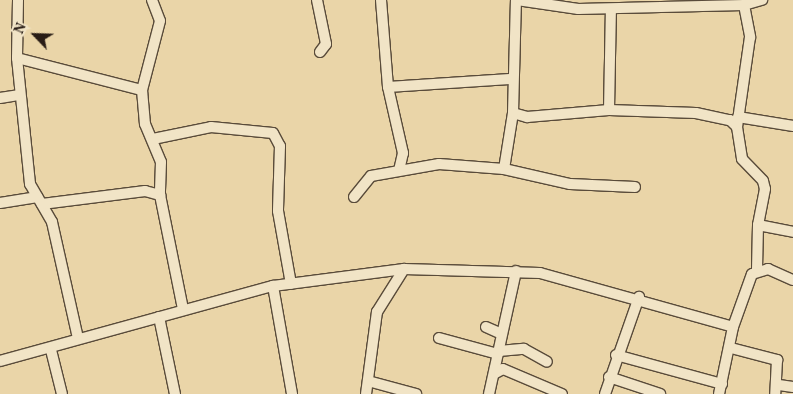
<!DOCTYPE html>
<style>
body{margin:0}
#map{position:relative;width:793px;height:394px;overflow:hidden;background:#ead5a8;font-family:Vollkorn,serif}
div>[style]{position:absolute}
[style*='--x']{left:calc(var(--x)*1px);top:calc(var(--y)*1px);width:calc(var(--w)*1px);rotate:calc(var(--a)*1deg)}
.roads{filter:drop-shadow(1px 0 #594b3a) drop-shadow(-1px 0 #594b3a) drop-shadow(0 1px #594b3a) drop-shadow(0 -1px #594b3a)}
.minor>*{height:10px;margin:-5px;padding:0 5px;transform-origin:5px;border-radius:5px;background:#f1e4c6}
span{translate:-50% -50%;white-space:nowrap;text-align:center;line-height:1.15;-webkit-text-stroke:5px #f1e4c6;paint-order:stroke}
.north{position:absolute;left:10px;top:10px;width:50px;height:50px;-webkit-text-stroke:4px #f1e4c6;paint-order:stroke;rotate:294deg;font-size:14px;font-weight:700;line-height:20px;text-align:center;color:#291d16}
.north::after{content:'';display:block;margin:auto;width:18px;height:22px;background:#291d16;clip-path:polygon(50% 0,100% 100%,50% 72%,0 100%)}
</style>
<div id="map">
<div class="roads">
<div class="minor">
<div style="--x:18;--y:0;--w:58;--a:91"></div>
<div style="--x:17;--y:58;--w:127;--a:84.1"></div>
<div style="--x:30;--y:184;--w:44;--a:59.9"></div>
<div style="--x:52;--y:222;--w:119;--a:77.4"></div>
<div style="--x:152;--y:0;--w:22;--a:69"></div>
<div style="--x:160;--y:21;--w:71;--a:104.6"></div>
<div style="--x:142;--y:90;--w:34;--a:85"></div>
<div style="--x:145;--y:124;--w:41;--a:67.2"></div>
<div style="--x:161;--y:162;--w:33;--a:92"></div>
<div style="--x:160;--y:195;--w:116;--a:78.6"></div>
<div style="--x:317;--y:0;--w:45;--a:78.4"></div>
<div style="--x:326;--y:44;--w:10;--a:127"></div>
<div style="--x:381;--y:0;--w:87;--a:85.4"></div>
<div style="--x:388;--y:87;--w:68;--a:77.2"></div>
<div style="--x:403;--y:153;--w:18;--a:103"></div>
<div style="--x:517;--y:0;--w:62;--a:8.4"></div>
<div style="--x:578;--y:9;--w:166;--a:-1.4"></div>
<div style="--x:744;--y:5;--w:19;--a:-16"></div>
<div style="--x:744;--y:5;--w:33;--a:79"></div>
<div style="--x:750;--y:37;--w:91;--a:98.2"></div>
<div style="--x:737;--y:127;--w:32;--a:81"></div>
<div style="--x:742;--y:159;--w:30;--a:46"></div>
<div style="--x:763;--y:181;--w:8;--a:76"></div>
<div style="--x:765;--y:189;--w:37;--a:101"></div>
<div style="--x:758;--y:225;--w:44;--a:91.3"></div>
<div style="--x:17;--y:58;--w:129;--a:14.4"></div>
<div style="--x:388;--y:87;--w:122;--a:-3.8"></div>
<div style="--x:0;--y:98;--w:20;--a:-9"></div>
<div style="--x:609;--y:110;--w:101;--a:-88.9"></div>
<div style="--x:513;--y:113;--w:15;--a:16"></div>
<div style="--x:527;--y:117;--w:82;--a:-4.9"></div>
<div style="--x:609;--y:110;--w:87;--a:2"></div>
<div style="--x:696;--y:113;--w:35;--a:12"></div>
<div style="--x:730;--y:120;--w:10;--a:45"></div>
<div style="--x:738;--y:117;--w:56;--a:9.3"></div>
<div style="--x:153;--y:139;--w:59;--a:-11.7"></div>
<div style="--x:211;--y:127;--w:62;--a:5.5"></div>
<div style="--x:273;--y:133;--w:15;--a:62"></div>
<div style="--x:280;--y:146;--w:65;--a:91.8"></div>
<div style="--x:278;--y:211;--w:74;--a:79.9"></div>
<div style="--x:504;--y:169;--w:57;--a:-80.9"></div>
<div style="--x:513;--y:113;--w:113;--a:-88.5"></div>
<div style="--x:354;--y:197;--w:27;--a:-51"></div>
<div style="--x:371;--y:176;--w:69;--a:-10"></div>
<div style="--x:439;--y:164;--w:65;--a:4.4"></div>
<div style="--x:504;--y:169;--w:68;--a:12.8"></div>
<div style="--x:570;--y:184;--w:65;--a:2.6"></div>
<div style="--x:0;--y:203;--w:38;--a:-9"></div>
<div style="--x:42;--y:204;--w:104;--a:-7.2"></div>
<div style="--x:145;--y:191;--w:16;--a:15"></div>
<div style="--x:758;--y:225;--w:36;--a:11"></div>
<div style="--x:273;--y:286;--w:110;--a:80"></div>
<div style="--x:159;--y:317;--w:79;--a:78.3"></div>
<div style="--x:486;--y:327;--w:17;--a:24"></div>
<div style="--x:439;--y:338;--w:61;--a:15.2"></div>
<div style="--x:731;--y:348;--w:48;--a:14.6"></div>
<div style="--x:777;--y:360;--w:34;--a:93"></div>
<div style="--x:51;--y:350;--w:45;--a:76"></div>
<div style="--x:499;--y:351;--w:25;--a:-5"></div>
<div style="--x:524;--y:349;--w:26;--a:29"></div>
<div style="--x:616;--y:355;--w:110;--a:15.3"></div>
<div style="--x:0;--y:361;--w:283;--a:-15.4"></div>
<div style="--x:273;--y:286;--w:132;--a:-7.4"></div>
<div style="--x:404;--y:269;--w:136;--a:1.7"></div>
<div style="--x:540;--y:273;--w:200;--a:15.6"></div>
<div style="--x:494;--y:374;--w:10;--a:-29"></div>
<div style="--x:503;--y:369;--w:64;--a:23"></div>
<div style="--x:609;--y:377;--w:54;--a:18.4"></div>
<div style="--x:368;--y:381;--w:50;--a:15.2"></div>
<div style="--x:779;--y:385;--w:14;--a:8"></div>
<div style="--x:366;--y:394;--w:83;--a:-82.4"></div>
<div style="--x:377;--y:312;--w:51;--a:-57.9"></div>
<div style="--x:489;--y:394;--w:126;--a:-77.6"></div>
<div style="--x:605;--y:394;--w:103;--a:-70.7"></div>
<div style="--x:719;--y:394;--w:68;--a:-78.2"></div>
<div style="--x:733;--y:327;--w:56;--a:-70.3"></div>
<div style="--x:752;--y:274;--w:17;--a:-17"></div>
<div style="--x:768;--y:269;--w:27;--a:24"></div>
</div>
</div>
<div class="north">N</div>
</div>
